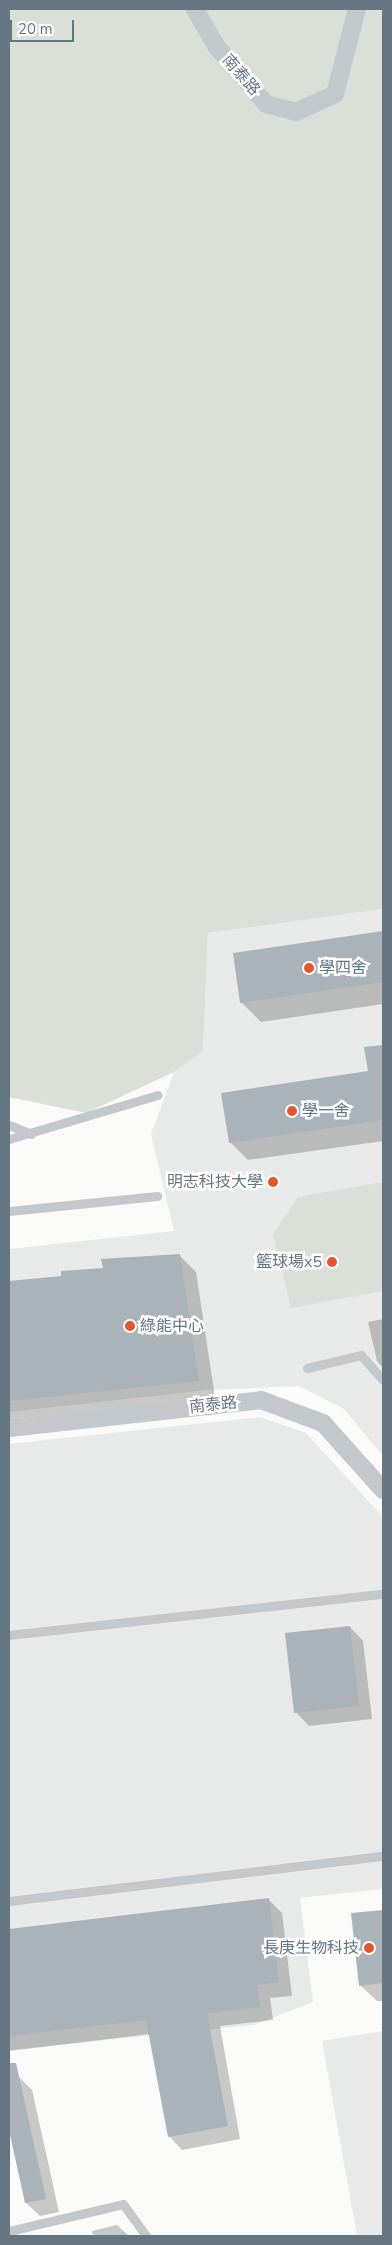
<!DOCTYPE html>
<meta charset="utf-8">
<style>
body{margin:0}
#map{position:relative;width:392px;height:2245px;overflow:hidden;background:#fafaf8;font-family:"Nunito Sans","Noto Sans TC",sans-serif}
div>[style]{position:absolute}
[style*='--x']{left:calc(var(--x)*1px);top:calc(var(--y)*1px);width:calc(var(--w)*1px);rotate:calc(var(--a)*1deg)}
.built>*{inset:0;background:#e8e9e9}
.green>*{inset:0;background:#dadfd7}
.shadow>*{inset:0;background:#0003}
.building>*{inset:0;background:#aab3b9}
.lane>*{height:9px;margin:-4.5px;padding:0 4.5px;transform-origin:4.5px;border-radius:4.5px;background:#c3c8cc}
.street>*{height:18px;margin:-9px;padding:0 9px;transform-origin:9px;border-radius:9px;background:#c3c8cc}
.dots>*{width:14px;height:14px;translate:-50% -50%;box-sizing:border-box;border:2px solid #fff;border-radius:50%}
span{translate:-50% -50%;white-space:nowrap;text-align:center;line-height:1.15;-webkit-text-stroke:5px #fff;paint-order:stroke}
.street-label{font-size:16px;color:#657683}
.poi-label{font-size:16px;color:#657683}
.left{translate:0 -50%;text-align:left}
.right{translate:-100% -50%;text-align:right}
.frame{position:absolute;inset:0;border:10px solid #657683;pointer-events:none}
.scale{position:absolute;left:10px;top:20px;width:64px;height:22px;box-sizing:border-box;border:2px solid #657683;border-top:0;padding-left:6px;font-size:15px;line-height:18px;white-space:nowrap;color:#657683;-webkit-text-stroke:4px #fff;paint-order:stroke}
</style>
<div id="map">
<div class="built">
<div style="clip-path:polygon(383px 909px,383px 1456px,344px 1409px,299px 1386px,208px 1390px,9px 1412px,9px 1249px,174px 1231px,151px 1134px,174px 1072px,203px 1051px,208px 933px)"></div>
<div style="clip-path:polygon(260px 1417px,306px 1433px,383px 1517px,383px 1889px,300px 1898px,313px 2002px,254px 2025px,9px 2050px,9px 1444px)"></div>
<div style="clip-path:polygon(383px 2031px,383px 2236px,357px 2236px,322px 2041px)"></div>
</div>
<div class="green">
<div style="clip-path:polygon(9px 9px,383px 9px,383px 909px,208px 933px,203px 1051px,174px 1072px,86px 1113px,9px 1097px)"></div>
<div style="clip-path:polygon(383px 1182px,383px 1291px,291px 1308px,273px 1234px,298px 1197px)"></div>
</div>
<div class="shadow">
<div style="clip-path:polygon(383px 933px,383px 1004px,261px 1022px,242px 1003px,235px 954px)"></div>
<div style="clip-path:polygon(383px 1046px,383px 1141px,248px 1160px,230px 1142px,369px 1072px,366px 1048px)"></div>
<div style="clip-path:polygon(180px 1256px,196px 1272px,215px 1397px,9px 1419px,9px 1282px,63px 1277px)"></div>
<div style="clip-path:polygon(383px 1319px,383px 1368px,377px 1361px,368px 1322px)"></div>
<div style="clip-path:polygon(350px 1627px,363px 1641px,372px 1719px,309px 1726px,296px 1712px)"></div>
<div style="clip-path:polygon(268px 1899px,282px 1913px,292px 1996px,270px 1998px,273px 2020px,220px 2026px,240px 2139px,182px 2150px,169px 2136px,150px 2034px,9px 2051px,9px 1930px)"></div>
<div style="clip-path:polygon(383px 1911px,383px 2001px,377px 2001px,360px 1985px,352px 1914px)"></div>
<div style="clip-path:polygon(18px 2076px,32px 2090px,59px 2212px,40px 2216px,26px 2203px,9px 2124px,9px 2078px)"></div>
<div style="clip-path:polygon(117px 2225px,129px 2236px,93px 2236px,92px 2231px)"></div>
</div>
<div class="building">
<div style="clip-path:polygon(383px 931px,383px 982px,240px 1003px,233px 953px)"></div>
<div style="clip-path:polygon(383px 1045px,383px 1120px,229px 1143px,221px 1093px,368px 1071px,364px 1047px)"></div>
<div style="clip-path:polygon(180px 1254px,199px 1381px,9px 1401px,9px 1281px,61px 1276px,61px 1271px,103px 1268px,101px 1259px)"></div>
<div style="clip-path:polygon(350px 1626px,359px 1706px,294px 1713px,285px 1633px)"></div>
<div style="clip-path:polygon(269px 1898px,279px 1982px,257px 1985px,260px 2007px,207px 2013px,228px 2126px,168px 2137px,146px 2020px,9px 2036px,9px 1929px)"></div>
<div style="clip-path:polygon(383px 1910px,383px 1983px,359px 1986px,351px 1913px)"></div>
<div style="clip-path:polygon(9px 2063px,16px 2063px,46px 2199px,25px 2203px,9px 2130px)"></div>
</div>
<div class="lane">
<div style="--x:9;--y:1125;--w:24;--a:22"></div>
<div style="--x:9;--y:1139;--w:155;--a:-16.5"></div>
<div style="--x:9;--y:1211;--w:149;--a:-5.8"></div>
<div style="--x:307;--y:1368;--w:56;--a:-13.5"></div>
<div style="--x:361;--y:1355;--w:33;--a:49"></div>
<div style="--x:9;--y:1635;--w:376;--a:-6.3"></div>
<div style="--x:9;--y:1901;--w:377;--a:-6.9"></div>
<div style="--x:9;--y:2231;--w:117;--a:-13.3"></div>
<div style="--x:123;--y:2204;--w:39;--a:54"></div>
</div>
<div class="street">
<div style="--x:195;--y:9;--w:43;--a:60.4"></div>
<div style="--x:216;--y:46;--w:77;--a:49.2"></div>
<div style="--x:266;--y:104;--w:31;--a:15"></div>
<div style="--x:296;--y:112;--w:43;--a:-24.8"></div>
<div style="--x:335;--y:94;--w:88;--a:-75.5"></div>
<div style="--x:9;--y:1428;--w:254;--a:-6.3"></div>
<div style="--x:261;--y:1400;--w:66;--a:20.4"></div>
<div style="--x:323;--y:1423;--w:90;--a:48.2"></div>
</div>
<div class="dots">
<div style="left:309px;top:968px;background:#e4572e"></div>
<div style="left:292px;top:1111px;background:#e4572e"></div>
<div style="left:273px;top:1182px;background:#e4572e"></div>
<div style="left:332px;top:1262px;background:#e4572e"></div>
<div style="left:130px;top:1326px;background:#e4572e"></div>
<div style="left:369px;top:1948px;background:#e4572e"></div>
</div>
<div class="street-label">
<span style="left:241px;top:75px;rotate:49deg">南泰路</span>
<span style="left:213px;top:1405px;rotate:-6deg">南泰路</span>
</div>
<div class="poi-label">
<span class="left" style="left:319px;top:968px">學四舍</span>
<span class="left" style="left:302px;top:1111px">學一舍</span>
<span class="right" style="left:263px;top:1182px">明志科技大學</span>
<span class="right" style="left:322px;top:1262px">籃球場x5</span>
<span class="left" style="left:140px;top:1326px">綠能中心</span>
<span class="right" style="left:359px;top:1948px">長庚生物科技</span>
</div>
<div class="frame"></div>
<div class="scale">20 m</div>
</div>
